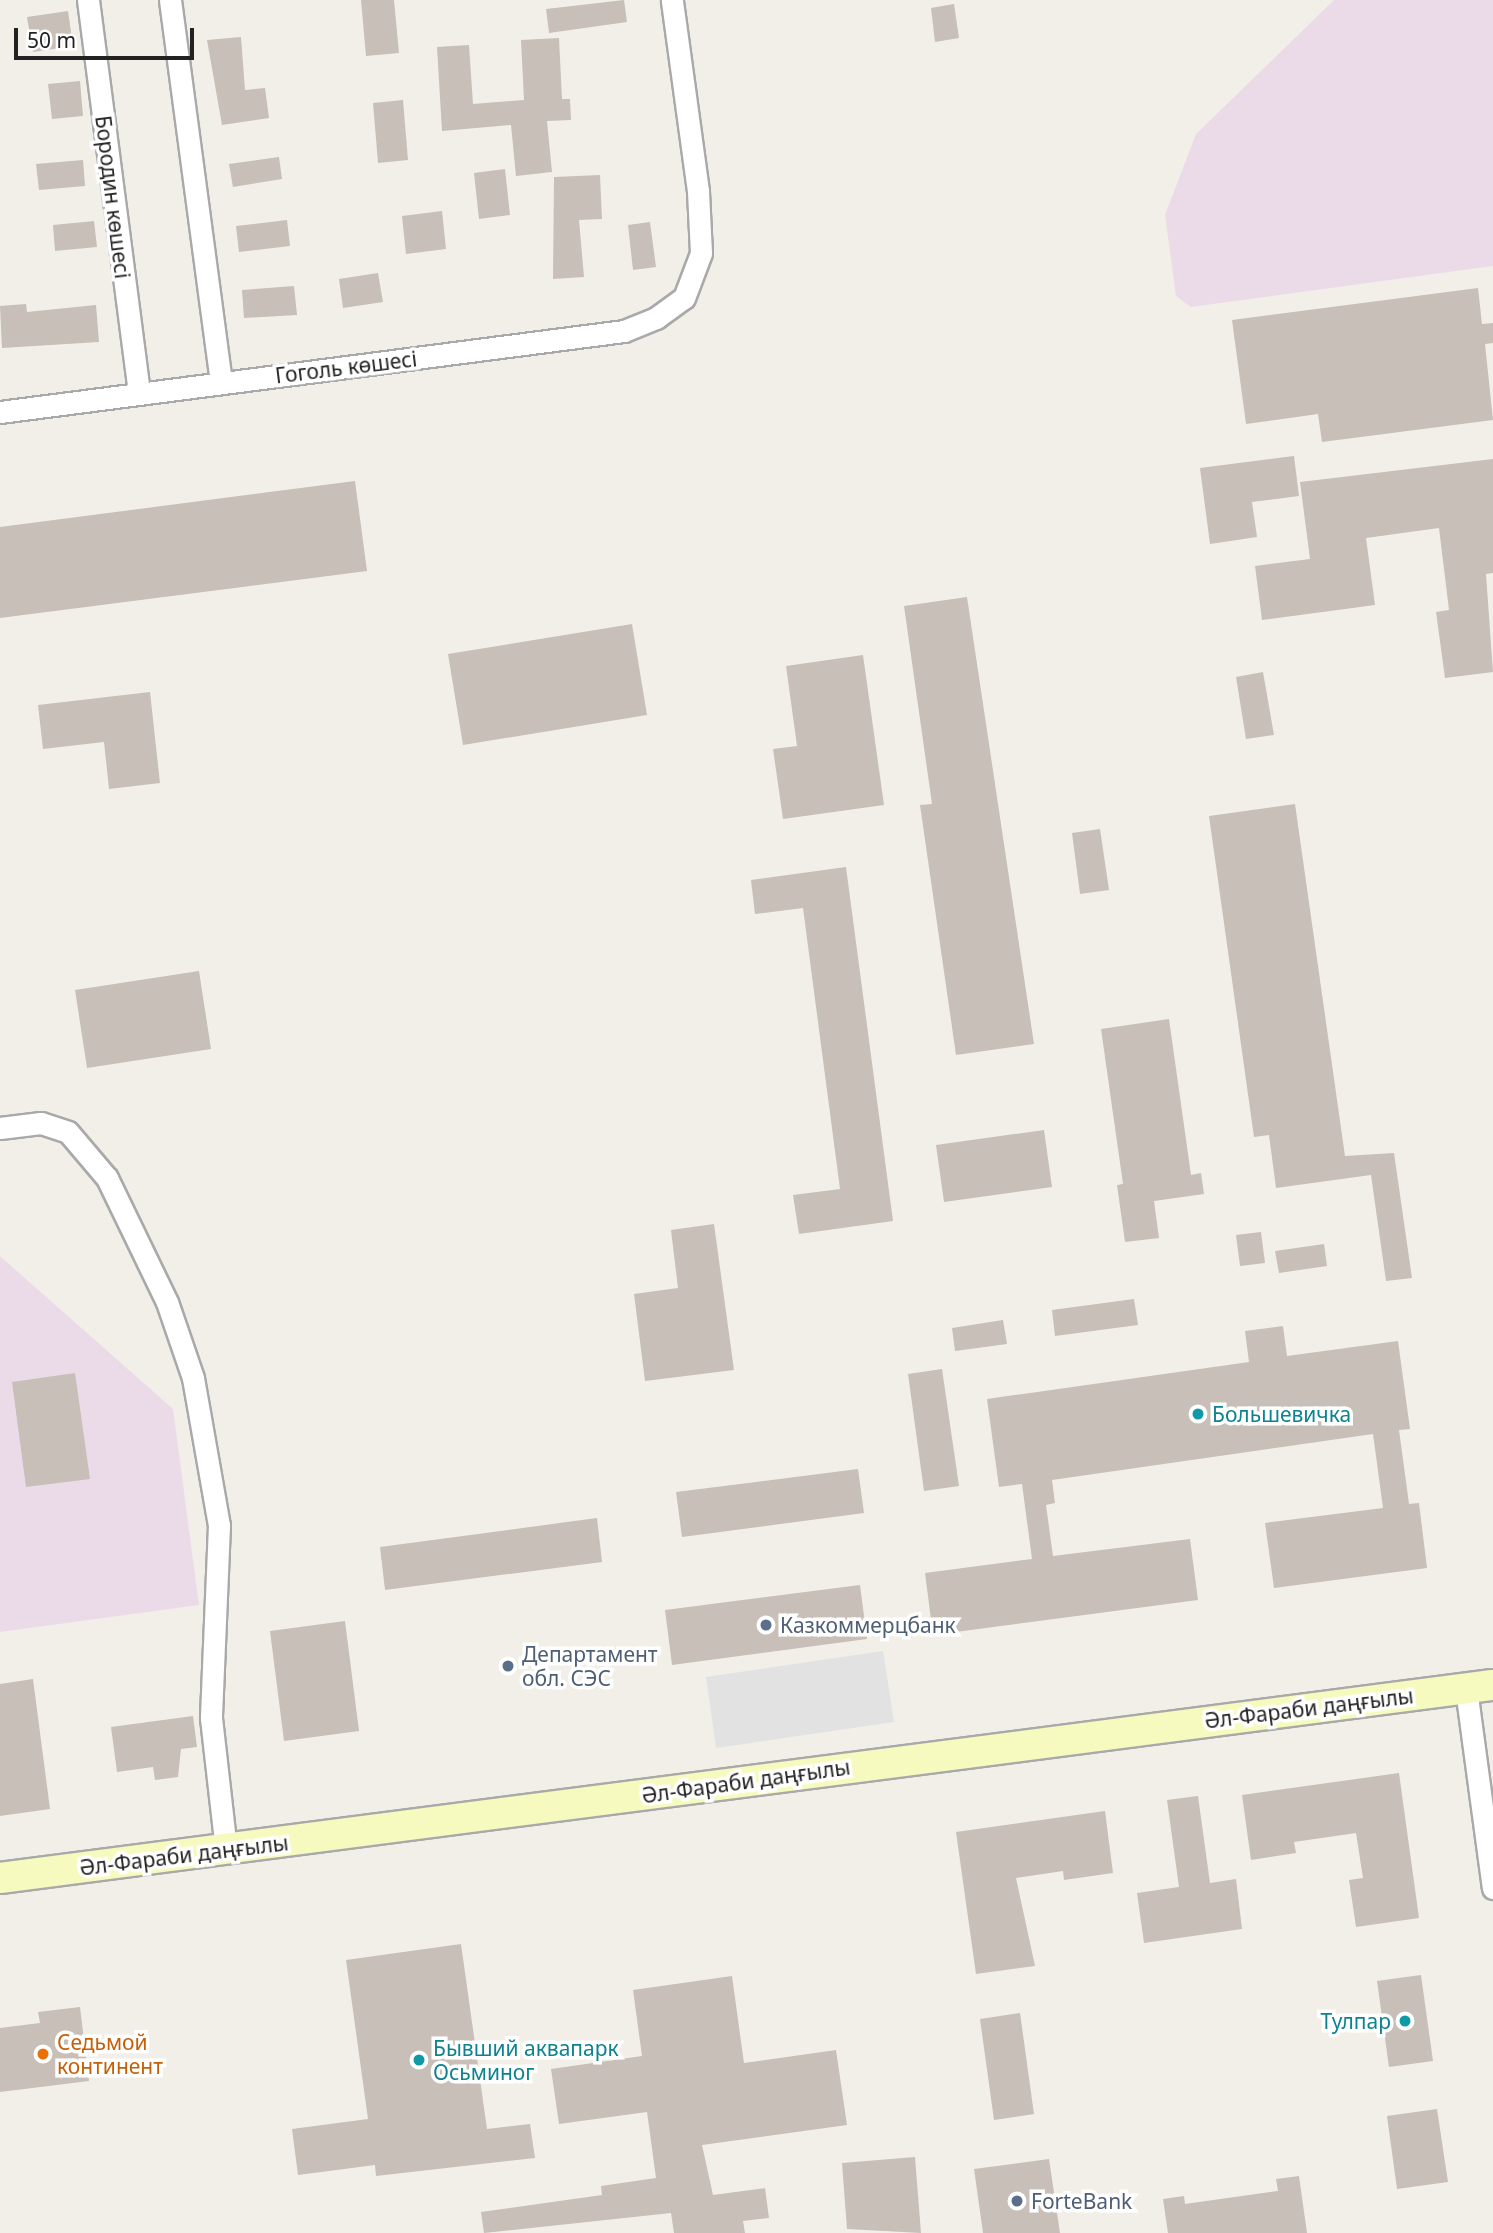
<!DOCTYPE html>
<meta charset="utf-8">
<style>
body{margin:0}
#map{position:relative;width:1493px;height:2233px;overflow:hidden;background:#f2efe9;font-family:"Noto Sans",sans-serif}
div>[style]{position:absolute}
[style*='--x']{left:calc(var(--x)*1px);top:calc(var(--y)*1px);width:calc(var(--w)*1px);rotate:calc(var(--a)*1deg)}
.industrial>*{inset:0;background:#ebdbe8}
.parking>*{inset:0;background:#e2e2e2}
.building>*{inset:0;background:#c7bfb8}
.roads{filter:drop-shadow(2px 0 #a9a9a9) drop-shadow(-2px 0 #a9a9a9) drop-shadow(0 2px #a9a9a9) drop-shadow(0 -2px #a9a9a9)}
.street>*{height:21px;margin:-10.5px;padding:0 10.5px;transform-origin:10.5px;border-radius:10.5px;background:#fff}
.secondary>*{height:30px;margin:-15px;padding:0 15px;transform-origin:15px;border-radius:15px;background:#f7fabf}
.dots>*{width:19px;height:19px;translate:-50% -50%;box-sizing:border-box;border:4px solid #fff;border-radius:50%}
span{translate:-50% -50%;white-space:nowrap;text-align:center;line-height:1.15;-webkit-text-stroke:7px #fff;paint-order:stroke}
.street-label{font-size:21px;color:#222}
.culture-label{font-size:21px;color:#0d838f}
.left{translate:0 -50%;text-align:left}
.right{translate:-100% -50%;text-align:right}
.service-label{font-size:21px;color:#4e5e75}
.food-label{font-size:21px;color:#c56008}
.scale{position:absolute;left:14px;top:28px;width:180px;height:32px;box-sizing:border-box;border:4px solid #222;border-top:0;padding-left:9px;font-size:21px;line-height:24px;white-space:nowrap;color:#222;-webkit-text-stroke:5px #fff;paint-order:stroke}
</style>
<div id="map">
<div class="industrial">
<div style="clip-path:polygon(1334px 0,1493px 0,1493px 266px,1191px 307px,1176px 296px,1165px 215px,1196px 134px)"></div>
<div style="clip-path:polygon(0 1256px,173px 1409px,199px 1605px,0 1632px)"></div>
</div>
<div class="parking">
<div style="clip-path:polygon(883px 1651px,894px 1722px,716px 1748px,706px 1677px)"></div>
</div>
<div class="building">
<div style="clip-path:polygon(361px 0,394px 0,399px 53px,366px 56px)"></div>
<div style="clip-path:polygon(624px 0,627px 22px,549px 33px,546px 9px)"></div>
<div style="clip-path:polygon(954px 4px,959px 38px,935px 42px,931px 8px)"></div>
<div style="clip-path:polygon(68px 11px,73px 46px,33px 52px,27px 17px)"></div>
<div style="clip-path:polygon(241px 37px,245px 90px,265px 88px,269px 118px,222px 125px,207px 40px)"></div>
<div style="clip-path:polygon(559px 38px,562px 99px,570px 99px,571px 120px,547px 121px,552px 172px,516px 176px,511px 125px,442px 131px,437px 47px,469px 45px,473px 104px,524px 100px,521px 40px)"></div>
<div style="clip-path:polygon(80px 81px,83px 116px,52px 119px,48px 84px)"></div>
<div style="clip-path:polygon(403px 100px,408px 160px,378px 163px,373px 103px)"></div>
<div style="clip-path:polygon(279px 157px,282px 179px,233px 187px,229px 164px)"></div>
<div style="clip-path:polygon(83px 160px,85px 186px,39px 190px,36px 164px)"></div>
<div style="clip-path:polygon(505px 169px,510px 215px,479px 219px,474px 173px)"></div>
<div style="clip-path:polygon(600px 175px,602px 219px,579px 220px,584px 277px,553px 279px,554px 177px)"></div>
<div style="clip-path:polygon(442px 211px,446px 249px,406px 254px,402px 216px)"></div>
<div style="clip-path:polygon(287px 220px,290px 246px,239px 252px,236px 226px)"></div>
<div style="clip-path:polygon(94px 221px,97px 247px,55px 251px,53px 225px)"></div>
<div style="clip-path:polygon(650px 222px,656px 267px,633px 270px,628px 225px)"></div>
<div style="clip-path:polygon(378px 273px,383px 302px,343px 308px,339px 279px)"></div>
<div style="clip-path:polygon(294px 286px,297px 315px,244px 318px,242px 290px)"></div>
<div style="clip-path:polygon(1478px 288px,1482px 324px,1493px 323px,1493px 343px,1485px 344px,1493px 420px,1322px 442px,1318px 414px,1246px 424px,1232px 320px)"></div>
<div style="clip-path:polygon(26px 304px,27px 312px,96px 305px,99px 342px,2px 348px,0 306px)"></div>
<div style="clip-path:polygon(1294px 456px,1299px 496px,1252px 502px,1257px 537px,1210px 544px,1200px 468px)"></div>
<div style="clip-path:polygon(1493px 459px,1493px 573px,1486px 574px,1493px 672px,1445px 678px,1436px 612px,1449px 610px,1439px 528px,1366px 538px,1375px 605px,1262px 620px,1255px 566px,1310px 559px,1300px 482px)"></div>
<div style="clip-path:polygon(355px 481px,367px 571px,0 618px,0 527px)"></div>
<div style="clip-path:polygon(967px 597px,1034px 1044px,956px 1055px,920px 805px,932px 804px,904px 606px)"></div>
<div style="clip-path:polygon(632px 624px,647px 715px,463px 745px,448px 654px)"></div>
<div style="clip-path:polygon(863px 655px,884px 805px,783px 819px,773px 749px,797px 746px,786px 666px)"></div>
<div style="clip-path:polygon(1263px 672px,1274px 735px,1246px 739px,1236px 677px)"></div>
<div style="clip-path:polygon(150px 692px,160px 783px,109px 789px,104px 742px,43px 749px,38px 705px)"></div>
<div style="clip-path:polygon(1295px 804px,1345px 1156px,1394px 1153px,1412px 1278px,1386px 1281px,1371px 1175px,1276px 1188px,1269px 1135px,1254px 1137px,1209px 816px)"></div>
<div style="clip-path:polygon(1100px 829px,1109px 890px,1080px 894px,1072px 833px)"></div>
<div style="clip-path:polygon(846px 867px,893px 1221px,799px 1234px,793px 1195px,840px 1189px,803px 908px,755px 914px,751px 880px)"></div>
<div style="clip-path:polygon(199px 971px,211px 1049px,87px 1068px,75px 990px)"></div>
<div style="clip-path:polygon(1169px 1019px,1191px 1175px,1201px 1173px,1204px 1194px,1154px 1201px,1159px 1238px,1125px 1242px,1117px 1185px,1123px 1184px,1101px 1029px)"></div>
<div style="clip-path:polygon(1044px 1130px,1052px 1187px,944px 1202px,936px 1145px)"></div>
<div style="clip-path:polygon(714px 1224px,734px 1370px,645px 1381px,634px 1294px,678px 1288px,671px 1230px)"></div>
<div style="clip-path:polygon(1261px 1232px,1265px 1263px,1240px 1266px,1236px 1235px)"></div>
<div style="clip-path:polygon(1324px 1244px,1327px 1266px,1279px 1273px,1275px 1251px)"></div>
<div style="clip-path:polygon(1134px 1299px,1138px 1325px,1055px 1336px,1052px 1310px)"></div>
<div style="clip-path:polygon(1003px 1320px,1007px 1344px,955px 1351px,952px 1328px)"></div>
<div style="clip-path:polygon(1283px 1326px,1287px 1356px,1398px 1341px,1410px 1429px,1399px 1430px,1409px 1504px,1419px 1503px,1427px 1568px,1274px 1588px,1265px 1523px,1383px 1508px,1373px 1434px,1052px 1480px,1055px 1503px,1046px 1505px,1053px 1556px,1190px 1539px,1198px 1600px,933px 1635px,925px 1573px,1032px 1559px,1022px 1484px,999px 1487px,987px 1399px,1249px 1362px,1245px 1331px)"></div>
<div style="clip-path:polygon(942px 1369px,959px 1486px,924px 1491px,908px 1374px)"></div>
<div style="clip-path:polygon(75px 1373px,90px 1479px,26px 1487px,12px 1382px)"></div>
<div style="clip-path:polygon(858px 1469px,864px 1513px,682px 1537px,676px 1492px)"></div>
<div style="clip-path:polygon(597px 1518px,602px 1562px,385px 1590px,380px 1547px)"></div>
<div style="clip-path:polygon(860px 1585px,867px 1639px,672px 1665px,665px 1610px)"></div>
<div style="clip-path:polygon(345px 1621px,359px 1731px,284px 1741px,270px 1631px)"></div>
<div style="clip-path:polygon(33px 1679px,50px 1809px,0 1816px,0 1684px)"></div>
<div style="clip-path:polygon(193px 1716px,197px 1747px,181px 1749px,178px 1777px,155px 1780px,153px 1767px,117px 1772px,111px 1727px)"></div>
<div style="clip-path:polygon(1399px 1773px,1419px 1918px,1356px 1927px,1349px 1880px,1363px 1878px,1356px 1833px,1294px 1842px,1296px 1853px,1251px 1860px,1242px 1795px)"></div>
<div style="clip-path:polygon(1198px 1796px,1210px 1883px,1236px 1879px,1242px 1929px,1144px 1943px,1137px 1893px,1179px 1887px,1167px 1800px)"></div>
<div style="clip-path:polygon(1105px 1811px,1113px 1873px,1064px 1880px,1063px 1871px,1016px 1878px,1035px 1966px,976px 1974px,956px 1832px)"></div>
<div style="clip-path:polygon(461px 1944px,487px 2129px,530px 2124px,535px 2158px,376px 2176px,375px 2165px,298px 2175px,292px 2129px,368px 2119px,346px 1960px)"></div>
<div style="clip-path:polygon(1421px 1975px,1433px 2061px,1389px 2067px,1377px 1981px)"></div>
<div style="clip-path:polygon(732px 1976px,744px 2063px,836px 2050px,847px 2125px,702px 2145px,713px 2195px,765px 2188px,769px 2218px,743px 2221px,745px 2233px,674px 2233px,671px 2213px,484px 2233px,481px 2212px,602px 2195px,601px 2186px,656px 2178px,647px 2112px,559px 2124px,551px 2069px,642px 2056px,633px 1990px)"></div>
<div style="clip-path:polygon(80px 2007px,89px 2081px,0 2092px,0 2028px,40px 2023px,38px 2012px)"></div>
<div style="clip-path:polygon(1020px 2013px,1034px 2114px,994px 2120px,980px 2019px)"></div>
<div style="clip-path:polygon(1437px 2109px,1448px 2182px,1397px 2189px,1387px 2116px)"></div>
<div style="clip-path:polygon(915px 2157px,921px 2233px,847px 2229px,842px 2163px)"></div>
<div style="clip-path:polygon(1049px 2159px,1060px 2233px,983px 2233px,974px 2169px)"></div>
<div style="clip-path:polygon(1299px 2176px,1307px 2233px,1168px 2233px,1163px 2199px,1184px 2196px,1185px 2204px,1278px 2191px,1276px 2179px)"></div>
</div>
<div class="roads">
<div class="street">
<div style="--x:88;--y:0;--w:396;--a:82.6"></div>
<div style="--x:170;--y:0;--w:385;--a:82.4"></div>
<div style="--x:0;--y:412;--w:629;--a:-7.4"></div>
<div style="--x:624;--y:331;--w:35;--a:-22"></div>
<div style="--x:656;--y:318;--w:34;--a:-36"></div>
<div style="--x:684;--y:298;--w:48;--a:-69.3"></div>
<div style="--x:701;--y:253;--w:62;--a:-92.8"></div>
<div style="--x:698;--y:191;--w:193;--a:-97.8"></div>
<div style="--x:0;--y:1128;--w:41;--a:-7"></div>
<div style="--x:41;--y:1123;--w:28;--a:18"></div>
<div style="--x:68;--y:1132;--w:60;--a:49.7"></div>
<div style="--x:107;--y:1178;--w:138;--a:64.2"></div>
<div style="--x:167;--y:1302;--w:80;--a:71.1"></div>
<div style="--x:193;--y:1378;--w:149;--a:80"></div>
<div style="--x:219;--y:1525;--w:193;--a:92.4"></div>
<div style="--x:211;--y:1718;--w:132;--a:83.5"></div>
<div style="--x:1466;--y:1689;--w:201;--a:82.3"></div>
</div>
<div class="secondary">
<div style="--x:0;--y:1878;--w:1505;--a:-7.37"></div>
</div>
</div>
<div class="dots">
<div style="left:1198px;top:1414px;background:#0f9aa8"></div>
<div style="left:766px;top:1625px;background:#5c6f8a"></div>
<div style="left:508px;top:1666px;background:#5c6f8a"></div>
<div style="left:1405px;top:2021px;background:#0f9aa8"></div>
<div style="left:43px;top:2054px;background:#e8710a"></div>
<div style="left:419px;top:2060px;background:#0f9aa8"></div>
<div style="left:1017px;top:2201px;background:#5c6f8a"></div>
</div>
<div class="street-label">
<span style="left:113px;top:197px;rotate:83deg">Бородин көшесі</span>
<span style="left:346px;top:367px;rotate:-7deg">Гоголь көшесі</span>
<span style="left:1309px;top:1708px;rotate:-7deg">Әл-Фараби даңғылы</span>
<span style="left:746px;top:1781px;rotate:-8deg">Әл-Фараби даңғылы</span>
<span style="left:184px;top:1855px;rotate:-7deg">Әл-Фараби даңғылы</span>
</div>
<div class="culture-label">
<span class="left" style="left:1212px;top:1414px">Большевичка</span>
<span class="right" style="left:1391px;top:2021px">Тулпар</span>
<span class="left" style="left:433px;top:2060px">Бывший аквапарк<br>Осьминог</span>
</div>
<div class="service-label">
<span class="left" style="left:780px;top:1625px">Казкоммерцбанк</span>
<span class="left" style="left:522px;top:1666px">Департамент<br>обл. СЭС</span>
<span class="left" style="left:1031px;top:2201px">ForteBank</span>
</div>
<div class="food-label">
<span class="left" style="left:57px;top:2054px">Седьмой<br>континент</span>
</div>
<div class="scale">50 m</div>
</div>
